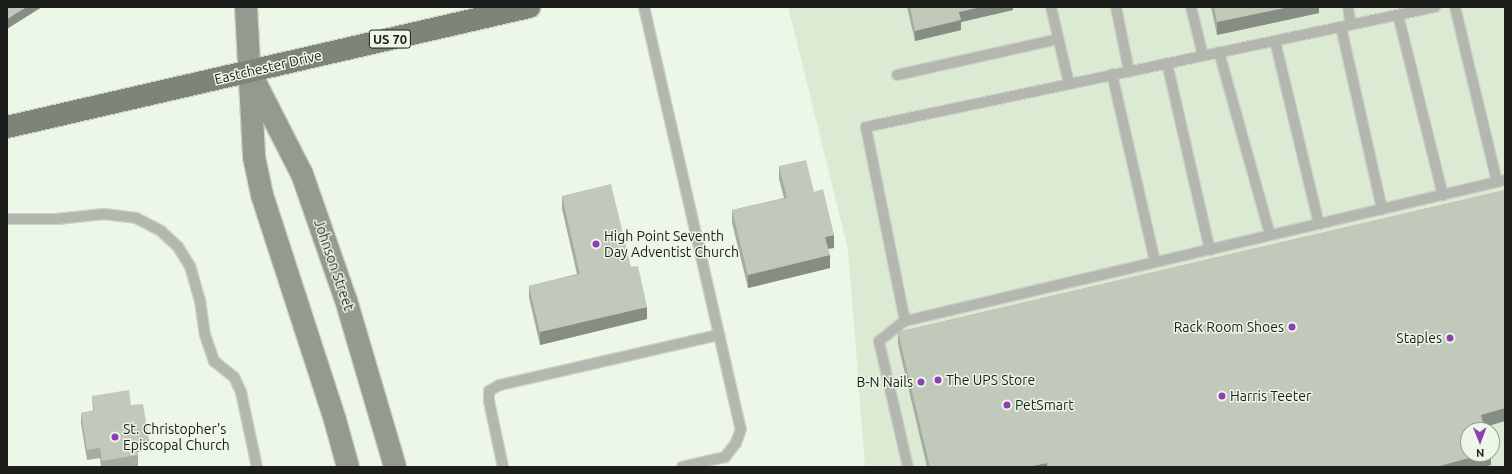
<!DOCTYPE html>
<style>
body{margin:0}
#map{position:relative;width:1512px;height:474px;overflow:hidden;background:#edf7e7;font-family:Ubuntu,sans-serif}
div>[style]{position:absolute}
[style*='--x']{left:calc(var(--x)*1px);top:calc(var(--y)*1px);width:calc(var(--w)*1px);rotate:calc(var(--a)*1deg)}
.built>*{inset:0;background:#dcead4}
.roads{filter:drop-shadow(1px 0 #cbd4c6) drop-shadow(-1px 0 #cbd4c6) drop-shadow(0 1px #cbd4c6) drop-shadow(0 -1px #cbd4c6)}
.lane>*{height:10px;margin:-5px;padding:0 5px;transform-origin:5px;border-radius:5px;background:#b3b7b0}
.secondary>*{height:22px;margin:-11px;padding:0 11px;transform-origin:11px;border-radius:11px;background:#949a90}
.primary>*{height:22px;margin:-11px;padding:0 11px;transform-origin:11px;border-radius:11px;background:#7d8579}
.wall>*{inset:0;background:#a5ada0}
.shaded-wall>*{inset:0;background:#868d82}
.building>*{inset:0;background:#c0c9ba}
.dots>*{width:11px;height:11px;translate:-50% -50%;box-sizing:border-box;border:2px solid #edf7e7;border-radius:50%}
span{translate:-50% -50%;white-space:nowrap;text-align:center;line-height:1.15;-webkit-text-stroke:3px #edf7e7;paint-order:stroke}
.shield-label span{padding:1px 3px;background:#edf7e7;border:1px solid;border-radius:3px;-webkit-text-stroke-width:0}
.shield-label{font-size:13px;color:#1b1e19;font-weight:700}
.street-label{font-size:14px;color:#1b1e19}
.poi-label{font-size:14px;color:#1b1e19}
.left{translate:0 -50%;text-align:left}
.right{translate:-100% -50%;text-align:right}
.frame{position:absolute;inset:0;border:8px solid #1b1e19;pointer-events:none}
.north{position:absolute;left:1460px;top:422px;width:40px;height:40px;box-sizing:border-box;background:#edf7e7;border:1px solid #99a095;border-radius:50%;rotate:179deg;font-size:11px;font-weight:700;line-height:16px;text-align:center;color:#1b1e19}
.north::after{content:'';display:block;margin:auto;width:14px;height:18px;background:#8e40b1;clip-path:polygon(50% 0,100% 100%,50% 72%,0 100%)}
</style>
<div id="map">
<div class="built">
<div style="clip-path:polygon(evenodd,788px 7px,1505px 7px,1505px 467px,865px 467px,848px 249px,788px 7px,1468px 430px,1492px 430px,1492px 454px,1468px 454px,1468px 430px)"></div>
</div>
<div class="roads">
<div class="lane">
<div style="--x:644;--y:7;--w:433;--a:77.1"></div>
<div style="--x:741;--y:429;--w:15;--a:110"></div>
<div style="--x:736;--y:443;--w:18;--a:128"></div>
<div style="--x:725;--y:457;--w:44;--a:166.9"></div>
<div style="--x:1051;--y:7;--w:79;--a:76.8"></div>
<div style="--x:1116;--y:7;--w:65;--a:78.5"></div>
<div style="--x:1191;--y:7;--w:50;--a:76.2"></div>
<div style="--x:1348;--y:7;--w:18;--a:81"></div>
<div style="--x:1455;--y:7;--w:180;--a:76.5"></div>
<div style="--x:1398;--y:15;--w:186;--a:76"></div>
<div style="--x:1341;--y:27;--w:187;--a:77.3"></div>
<div style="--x:1275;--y:41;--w:188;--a:76.5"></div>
<div style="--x:1219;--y:52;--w:190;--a:74.4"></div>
<div style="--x:1167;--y:63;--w:192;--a:77.1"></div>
<div style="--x:1112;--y:74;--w:193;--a:77.1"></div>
<div style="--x:897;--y:75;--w:165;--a:-12.6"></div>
<div style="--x:7;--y:219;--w:50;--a:0"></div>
<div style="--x:57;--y:219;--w:47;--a:-6.1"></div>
<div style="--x:104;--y:214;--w:32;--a:7"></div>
<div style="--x:136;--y:218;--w:28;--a:27"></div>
<div style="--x:161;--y:231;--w:23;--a:43"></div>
<div style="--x:178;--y:247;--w:22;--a:58"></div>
<div style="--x:190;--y:266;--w:35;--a:74"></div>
<div style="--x:200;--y:300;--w:35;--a:82"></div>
<div style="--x:205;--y:335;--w:28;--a:71"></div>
<div style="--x:214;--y:361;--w:26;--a:39"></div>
<div style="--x:234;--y:377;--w:17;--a:65"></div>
<div style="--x:241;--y:392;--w:77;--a:78"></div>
<div style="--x:905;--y:321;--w:616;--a:-13.22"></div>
<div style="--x:503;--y:467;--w:67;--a:-102"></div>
<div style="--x:489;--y:401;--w:10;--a:-90"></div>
<div style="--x:489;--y:391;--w:13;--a:-29"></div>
<div style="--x:500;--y:385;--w:225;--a:-12.9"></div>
<div style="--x:908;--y:467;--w:129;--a:-103"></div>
<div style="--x:879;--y:341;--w:33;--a:-38"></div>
<div style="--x:905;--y:321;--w:198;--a:-101.4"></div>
<div style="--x:866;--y:127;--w:582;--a:-11.91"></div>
</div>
<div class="secondary">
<div style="--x:246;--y:7;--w:150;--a:86.9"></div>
<div style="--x:254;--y:157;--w:39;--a:78"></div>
<div style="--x:262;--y:195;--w:237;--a:72"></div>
<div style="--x:335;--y:420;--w:49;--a:74.5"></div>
<div style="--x:253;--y:78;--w:108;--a:63"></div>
<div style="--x:302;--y:174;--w:133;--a:70.8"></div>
<div style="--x:346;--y:300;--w:174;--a:73.6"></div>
</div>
<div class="primary">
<div style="--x:7;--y:127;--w:536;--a:-12.95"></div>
</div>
</div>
<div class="wall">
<div style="clip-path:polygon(907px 7px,1013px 7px,1013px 10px,961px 22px,961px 30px,915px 41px)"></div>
<div style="clip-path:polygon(1211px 7px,1319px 7px,1319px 13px,1217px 35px)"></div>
<div style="clip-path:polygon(779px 166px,814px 192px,834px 248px,828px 249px,830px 268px,748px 288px,732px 223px,732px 210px,784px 198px,779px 179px)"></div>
<div style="clip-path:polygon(1505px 190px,1505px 421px,1484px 427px,1491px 454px,1491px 465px,1483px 467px,927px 467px,898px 344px,898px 332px)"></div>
<div style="clip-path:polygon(562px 196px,631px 267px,647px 319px,540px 345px,529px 298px,529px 286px,577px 274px,562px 209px)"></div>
<div style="clip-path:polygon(92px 396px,131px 405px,149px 440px,149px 450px,138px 452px,138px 466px,129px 467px,101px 467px,100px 458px,87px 460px,81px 423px,81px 413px,93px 411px)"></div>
</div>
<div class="shaded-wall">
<div style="clip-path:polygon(26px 7px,42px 7px,7px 29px,7px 19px)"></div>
<div style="clip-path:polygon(981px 7px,1013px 7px,1013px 10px,961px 22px,961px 30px,915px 41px,915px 31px,959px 12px)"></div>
<div style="clip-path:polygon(1289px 7px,1319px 7px,1319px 13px,1217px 35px,1217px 22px)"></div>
<div style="clip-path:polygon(834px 235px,834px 248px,825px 249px,825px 237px)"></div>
<div style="clip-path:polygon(830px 255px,830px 268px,748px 288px,748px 275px)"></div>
<div style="clip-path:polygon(647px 307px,647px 319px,540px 345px,540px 332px)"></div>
<div style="clip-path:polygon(1505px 408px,1505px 421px,1481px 428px,1481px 415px)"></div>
<div style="clip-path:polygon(1484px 454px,1491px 454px,1491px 465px,1483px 467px,1436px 467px)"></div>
<div style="clip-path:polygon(1047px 463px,1047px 467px,1027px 467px)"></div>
</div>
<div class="building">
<div style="clip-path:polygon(7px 7px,26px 7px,7px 19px)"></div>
<div style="clip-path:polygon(910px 7px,981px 7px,959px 12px,961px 20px,915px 31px)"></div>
<div style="clip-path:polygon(1214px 7px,1289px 7px,1217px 22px)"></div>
<div style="clip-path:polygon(806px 160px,814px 192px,823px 189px,834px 235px,825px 237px,830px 255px,748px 275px,732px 210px,787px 198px,779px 166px)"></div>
<div style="clip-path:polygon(611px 184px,631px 267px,638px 266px,647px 307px,540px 332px,529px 286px,580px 274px,562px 196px)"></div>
<div style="clip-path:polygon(1505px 190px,1505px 408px,1481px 415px,1485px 430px,1468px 430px,1468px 454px,1484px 454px,1436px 467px,1048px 467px,1047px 463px,1027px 467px,930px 467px,898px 332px)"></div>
<div style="clip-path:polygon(129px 390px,131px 405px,143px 404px,149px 440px,136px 442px,138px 455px,102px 461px,100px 448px,87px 450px,81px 413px,94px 410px,92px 396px)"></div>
</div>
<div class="dots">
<div style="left:596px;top:244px;background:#8e40b1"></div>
<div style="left:1292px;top:327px;background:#8e40b1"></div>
<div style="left:1450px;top:338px;background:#8e40b1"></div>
<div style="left:938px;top:380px;background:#8e40b1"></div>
<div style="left:921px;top:382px;background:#8e40b1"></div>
<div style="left:1222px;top:396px;background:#8e40b1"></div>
<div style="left:1007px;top:405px;background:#8e40b1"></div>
<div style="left:115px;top:437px;background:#8e40b1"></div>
</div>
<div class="shield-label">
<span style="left:390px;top:39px">US 70</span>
</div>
<div class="street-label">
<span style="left:268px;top:67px;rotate:-13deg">Eastchester Drive</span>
<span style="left:334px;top:265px;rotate:71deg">Johnson Street</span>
</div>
<div class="poi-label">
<span class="left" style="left:604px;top:244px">High Point Seventh<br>Day Adventist Church</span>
<span class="right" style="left:1284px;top:327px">Rack Room Shoes</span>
<span class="right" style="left:1442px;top:338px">Staples</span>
<span class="left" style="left:946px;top:380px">The UPS Store</span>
<span class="right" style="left:913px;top:382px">B-N Nails</span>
<span class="left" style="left:1230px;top:396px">Harris Teeter</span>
<span class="left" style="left:1015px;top:405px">PetSmart</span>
<span class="left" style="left:123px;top:437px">St. Christopher's<br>Episcopal Church</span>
</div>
<div class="frame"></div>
<div class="north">N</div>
</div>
